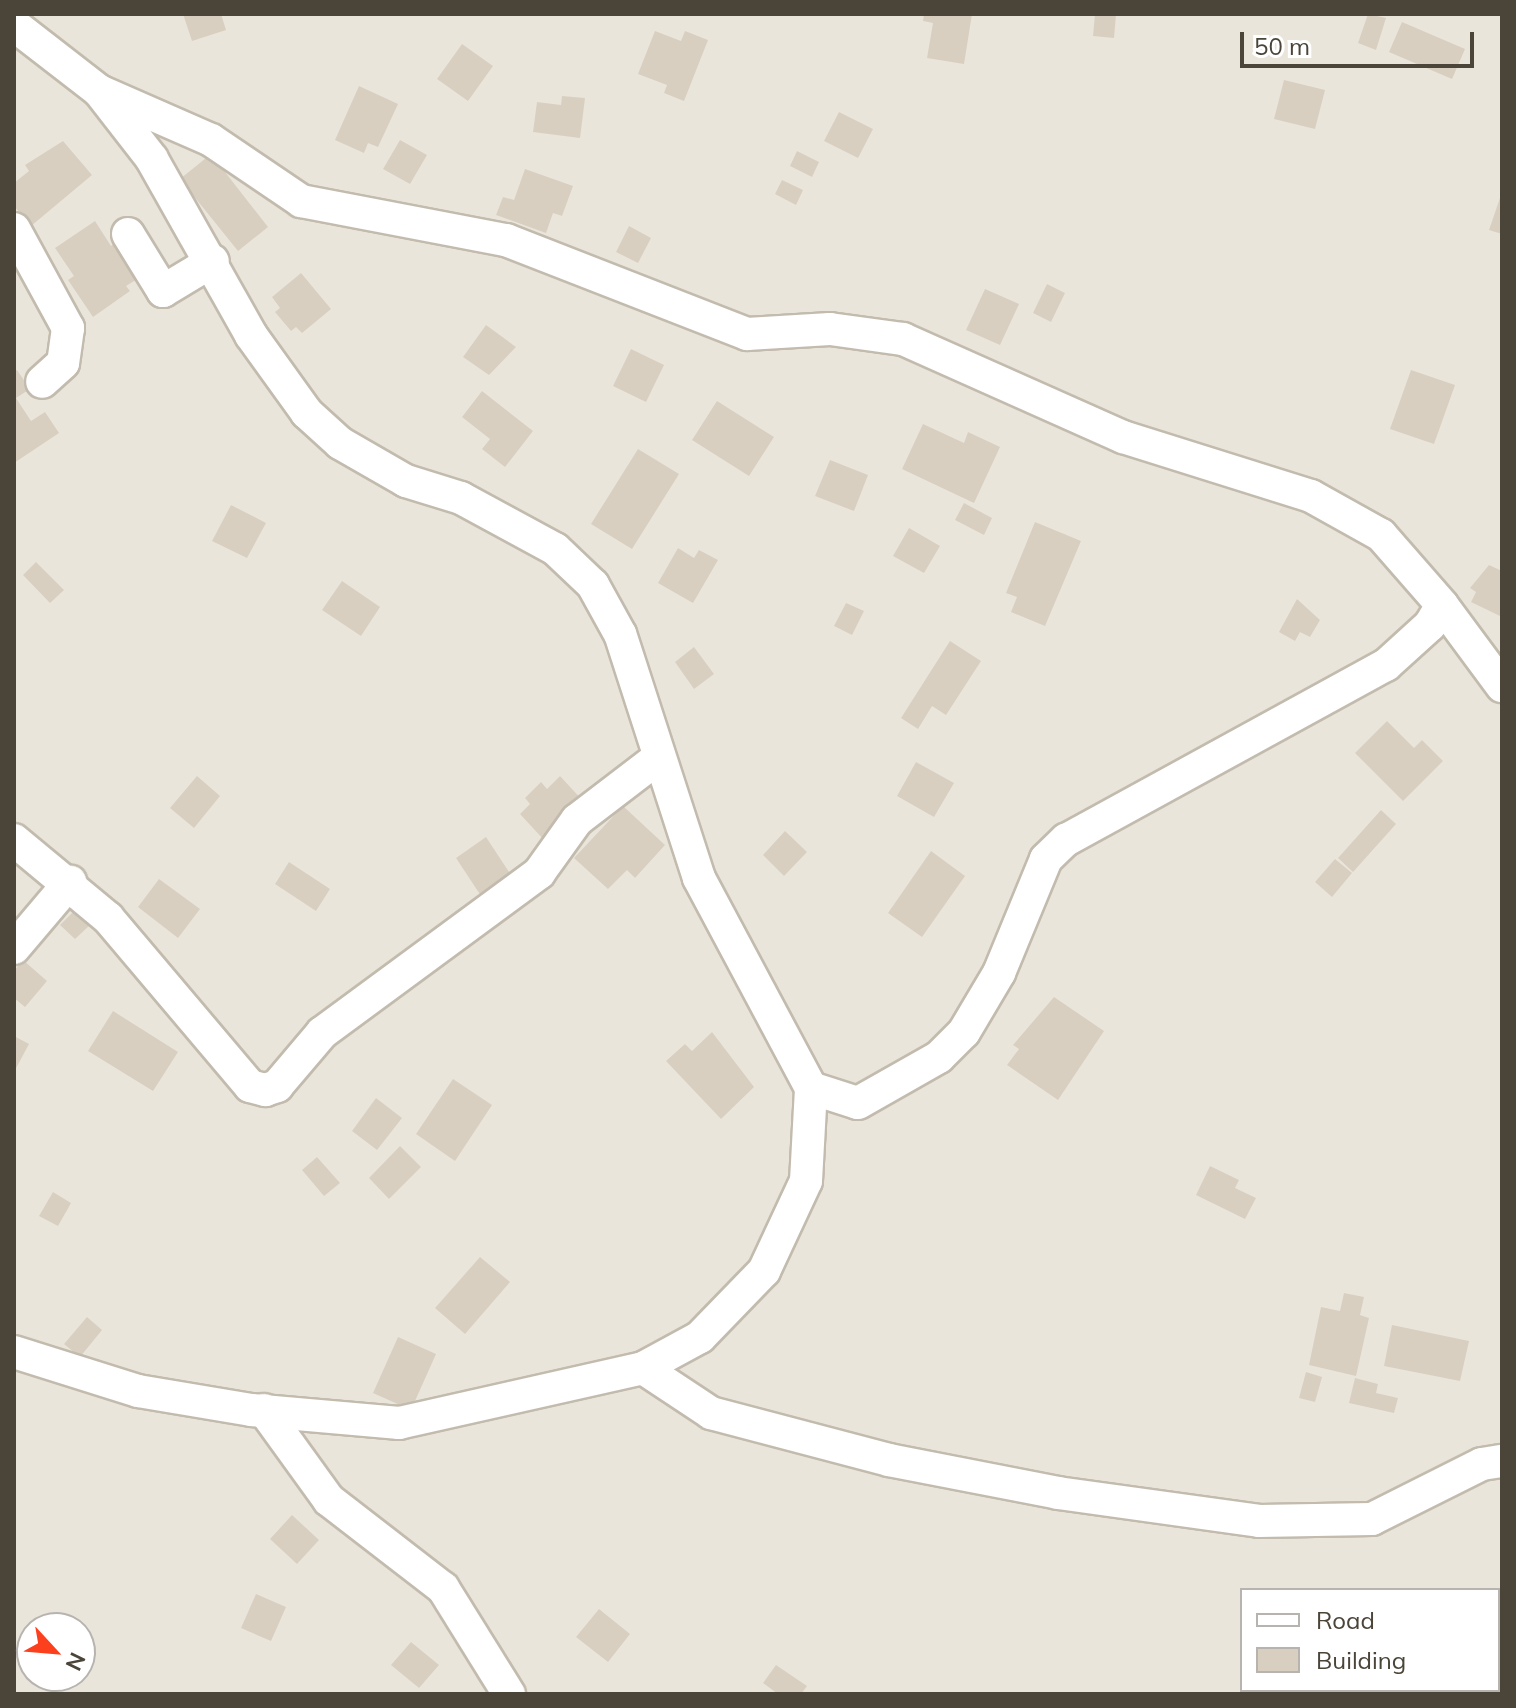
<!DOCTYPE html>
<style>
body{margin:0}
#map{position:relative;width:1516px;height:1708px;overflow:hidden;background:#f6f3ec;font-family:Mulish,sans-serif}
div>[style]{position:absolute}
[style*='--x']{left:calc(var(--x)*1px);top:calc(var(--y)*1px);width:calc(var(--w)*1px);rotate:calc(var(--a)*1deg)}
.residential>*{inset:0;background:#eae5da}
.building>*{inset:0;background:#d8cfc1}
.roads{filter:drop-shadow(2px 0 #c2bbae) drop-shadow(-2px 0 #c2bbae) drop-shadow(0 2px #c2bbae) drop-shadow(0 -2px #c2bbae)}
.minor>*{height:32px;margin:-16px;padding:0 16px;transform-origin:16px;border-radius:16px;background:#fff}
span{translate:-50% -50%;white-space:nowrap;text-align:center;line-height:1.15;-webkit-text-stroke:6px #fff;paint-order:stroke}
.frame{position:absolute;inset:0;border:16px solid #4b4439;pointer-events:none}
.legend{position:absolute;left:1240px;top:1588px;width:260px;height:104px;box-sizing:border-box;background:#fff;border:2px solid #b7b4b0;margin:0;padding:10px 14px;list-style:none;font-size:24px;color:#4b4439}
.legend li{display:flex;align-items:center;gap:16px;height:40px}
.legend b{width:40px;border:2px solid #b7b4b0}
.north{position:absolute;left:16px;top:1612px;width:80px;height:80px;box-sizing:border-box;background:#fff;border:2px solid #b7b4b0;border-radius:50%;rotate:116deg;font-size:22px;font-weight:700;line-height:32px;text-align:center;color:#4b4439}
.north::after{content:'';display:block;margin:auto;width:28px;height:36px;background:#fc3f1d;clip-path:polygon(50% 0,100% 100%,50% 72%,0 100%)}
.scale{position:absolute;left:1240px;top:32px;width:234px;height:36px;box-sizing:border-box;border:4px solid #4b4439;border-top:0;padding-left:10px;font-size:24px;line-height:28px;white-space:nowrap;color:#4b4439;-webkit-text-stroke:6px #fff;paint-order:stroke}
</style>
<div id="map">
<div class="residential">
<div style="clip-path:polygon(evenodd,14px 14px,1502px 14px,1502px 1694px,14px 1694px,14px 14px,1242px 1590px,1498px 1590px,1498px 1690px,1242px 1690px,1242px 1590px,14px 14px,32px 1628px,80px 1628px,80px 1676px,32px 1676px,32px 1628px)"></div>
</div>
<div class="building">
<div style="clip-path:polygon(183px 14px,221px 14px,226px 30px,192px 41px)"></div>
<div style="clip-path:polygon(924px 14px,972px 14px,964px 64px,927px 58px,933px 23px,923px 21px)"></div>
<div style="clip-path:polygon(1095px 14px,1116px 14px,1114px 38px,1093px 36px)"></div>
<div style="clip-path:polygon(1368px 14px,1386px 18px,1376px 50px,1358px 43px)"></div>
<div style="clip-path:polygon(1402px 22px,1465px 49px,1452px 79px,1389px 52px)"></div>
<div style="clip-path:polygon(655px 31px,681px 41px,685px 31px,708px 40px,684px 101px,664px 93px,667px 85px,638px 74px)"></div>
<div style="clip-path:polygon(462px 44px,493px 66px,468px 101px,437px 79px)"></div>
<div style="clip-path:polygon(1284px 80px,1325px 90px,1315px 129px,1274px 119px)"></div>
<div style="clip-path:polygon(359px 86px,398px 104px,378px 147px,368px 143px,364px 153px,335px 140px)"></div>
<div style="clip-path:polygon(562px 96px,585px 98px,580px 138px,533px 132px,537px 102px,561px 105px)"></div>
<div style="clip-path:polygon(839px 112px,873px 129px,858px 158px,824px 141px)"></div>
<div style="clip-path:polygon(400px 140px,427px 155px,410px 184px,383px 169px)"></div>
<div style="clip-path:polygon(63px 141px,92px 175px,31px 226px,14px 206px,14px 183px,29px 171px,25px 165px)"></div>
<div style="clip-path:polygon(797px 151px,819px 162px,812px 177px,790px 166px)"></div>
<div style="clip-path:polygon(211px 154px,268px 227px,238px 251px,180px 179px)"></div>
<div style="clip-path:polygon(525px 169px,573px 186px,562px 216px,553px 213px,546px 233px,496px 215px,503px 197px,514px 200px)"></div>
<div style="clip-path:polygon(782px 180px,803px 190px,796px 205px,775px 194px)"></div>
<div style="clip-path:polygon(1502px 192px,1502px 234px,1489px 230px)"></div>
<div style="clip-path:polygon(95px 221px,111px 246px,118px 241px,142px 276px,126px 286px,130px 291px,93px 317px,68px 280px,74px 276px,55px 248px)"></div>
<div style="clip-path:polygon(629px 226px,651px 238px,638px 263px,616px 252px)"></div>
<div style="clip-path:polygon(301px 273px,331px 309px,302px 333px,296px 327px,291px 331px,275px 312px,280px 308px,272px 297px)"></div>
<div style="clip-path:polygon(1047px 284px,1065px 293px,1051px 322px,1033px 313px)"></div>
<div style="clip-path:polygon(985px 289px,1019px 304px,1000px 345px,966px 330px)"></div>
<div style="clip-path:polygon(486px 325px,516px 347px,489px 375px,463px 357px)"></div>
<div style="clip-path:polygon(631px 349px,664px 365px,646px 402px,613px 386px)"></div>
<div style="clip-path:polygon(17px 370px,30px 389px,16px 398px,31px 421px,45px 412px,59px 433px,14px 463px,14px 372px)"></div>
<div style="clip-path:polygon(1411px 370px,1455px 385px,1434px 444px,1390px 429px)"></div>
<div style="clip-path:polygon(482px 391px,533px 431px,505px 467px,482px 449px,490px 439px,462px 417px)"></div>
<div style="clip-path:polygon(717px 401px,774px 437px,749px 476px,692px 440px)"></div>
<div style="clip-path:polygon(923px 424px,964px 443px,968px 432px,1000px 447px,974px 503px,902px 469px)"></div>
<div style="clip-path:polygon(638px 449px,679px 474px,632px 549px,591px 524px)"></div>
<div style="clip-path:polygon(830px 460px,868px 475px,854px 511px,815px 496px)"></div>
<div style="clip-path:polygon(964px 503px,992px 518px,984px 535px,955px 520px)"></div>
<div style="clip-path:polygon(231px 505px,266px 523px,247px 558px,212px 541px)"></div>
<div style="clip-path:polygon(1035px 522px,1081px 541px,1045px 626px,1011px 612px,1017px 597px,1006px 593px)"></div>
<div style="clip-path:polygon(909px 528px,940px 546px,924px 573px,893px 556px)"></div>
<div style="clip-path:polygon(678px 548px,694px 558px,699px 550px,718px 560px,693px 603px,658px 583px)"></div>
<div style="clip-path:polygon(36px 562px,64px 590px,50px 603px,23px 575px)"></div>
<div style="clip-path:polygon(1489px 565px,1502px 571px,1502px 617px,1471px 602px,1476px 592px,1470px 588px)"></div>
<div style="clip-path:polygon(342px 581px,380px 607px,361px 636px,322px 610px)"></div>
<div style="clip-path:polygon(1297px 599px,1320px 620px,1310px 637px,1300px 632px,1295px 641px,1279px 632px)"></div>
<div style="clip-path:polygon(846px 603px,864px 611px,852px 635px,834px 626px)"></div>
<div style="clip-path:polygon(950px 641px,981px 661px,946px 715px,932px 706px,918px 729px,901px 718px)"></div>
<div style="clip-path:polygon(694px 647px,714px 674px,694px 689px,675px 662px)"></div>
<div style="clip-path:polygon(1387px 721px,1414px 748px,1422px 740px,1443px 761px,1403px 801px,1355px 753px)"></div>
<div style="clip-path:polygon(916px 762px,954px 783px,934px 817px,897px 796px)"></div>
<div style="clip-path:polygon(197px 776px,220px 796px,194px 828px,170px 808px)"></div>
<div style="clip-path:polygon(560px 776px,584px 802px,544px 840px,520px 814px,530px 804px,525px 798px,541px 782px,547px 789px)"></div>
<div style="clip-path:polygon(623px 806px,665px 845px,635px 878px,627px 870px,608px 889px,574px 858px)"></div>
<div style="clip-path:polygon(1381px 810px,1396px 824px,1353px 872px,1338px 858px)"></div>
<div style="clip-path:polygon(785px 831px,807px 852px,784px 876px,763px 855px)"></div>
<div style="clip-path:polygon(486px 837px,515px 881px,485px 902px,456px 858px)"></div>
<div style="clip-path:polygon(931px 851px,965px 876px,922px 937px,888px 913px)"></div>
<div style="clip-path:polygon(1335px 859px,1352px 873px,1332px 897px,1315px 882px)"></div>
<div style="clip-path:polygon(289px 862px,330px 889px,316px 911px,275px 884px)"></div>
<div style="clip-path:polygon(159px 879px,200px 909px,178px 938px,138px 907px)"></div>
<div style="clip-path:polygon(75px 910px,90px 925px,75px 939px,60px 925px)"></div>
<div style="clip-path:polygon(23px 960px,47px 981px,25px 1007px,14px 998px,14px 971px)"></div>
<div style="clip-path:polygon(1054px 997px,1104px 1031px,1058px 1100px,1007px 1065px,1019px 1049px,1013px 1045px)"></div>
<div style="clip-path:polygon(113px 1011px,178px 1052px,153px 1091px,88px 1051px)"></div>
<div style="clip-path:polygon(712px 1032px,754px 1087px,721px 1119px,666px 1061px,685px 1044px,692px 1051px)"></div>
<div style="clip-path:polygon(14px 1036px,29px 1044px,14px 1072px)"></div>
<div style="clip-path:polygon(453px 1079px,492px 1105px,455px 1161px,416px 1134px)"></div>
<div style="clip-path:polygon(376px 1098px,402px 1118px,377px 1150px,352px 1131px)"></div>
<div style="clip-path:polygon(400px 1146px,421px 1167px,389px 1199px,369px 1178px)"></div>
<div style="clip-path:polygon(317px 1157px,340px 1183px,324px 1196px,302px 1170px)"></div>
<div style="clip-path:polygon(1210px 1166px,1239px 1180px,1235px 1188px,1256px 1198px,1245px 1219px,1196px 1195px)"></div>
<div style="clip-path:polygon(53px 1192px,71px 1203px,58px 1226px,39px 1216px)"></div>
<div style="clip-path:polygon(480px 1257px,510px 1282px,465px 1334px,435px 1308px)"></div>
<div style="clip-path:polygon(1344px 1293px,1364px 1297px,1360px 1315px,1369px 1318px,1356px 1376px,1309px 1365px,1321px 1307px,1340px 1311px)"></div>
<div style="clip-path:polygon(87px 1317px,102px 1330px,80px 1357px,64px 1344px)"></div>
<div style="clip-path:polygon(1392px 1325px,1469px 1341px,1460px 1381px,1384px 1366px)"></div>
<div style="clip-path:polygon(398px 1337px,436px 1354px,411px 1410px,373px 1393px)"></div>
<div style="clip-path:polygon(1306px 1372px,1322px 1377px,1315px 1402px,1299px 1398px)"></div>
<div style="clip-path:polygon(1355px 1378px,1378px 1384px,1376px 1393px,1398px 1398px,1394px 1413px,1349px 1403px)"></div>
<div style="clip-path:polygon(292px 1515px,319px 1540px,297px 1564px,270px 1539px)"></div>
<div style="clip-path:polygon(256px 1594px,286px 1607px,271px 1641px,241px 1628px)"></div>
<div style="clip-path:polygon(599px 1609px,630px 1634px,608px 1662px,576px 1637px)"></div>
<div style="clip-path:polygon(411px 1642px,439px 1665px,419px 1688px,391px 1665px)"></div>
<div style="clip-path:polygon(776px 1665px,807px 1686px,801px 1694px,778px 1694px,763px 1683px)"></div>
</div>
<div class="roads">
<div class="minor">
<div style="--x:14;--y:25;--w:108;--a:37.8"></div>
<div style="--x:99;--y:91;--w:122;--a:23.6"></div>
<div style="--x:211;--y:140;--w:109;--a:34.1"></div>
<div style="--x:301;--y:201;--w:209;--a:10.8"></div>
<div style="--x:506;--y:240;--w:259;--a:21.3"></div>
<div style="--x:747;--y:334;--w:83;--a:-3.4"></div>
<div style="--x:830;--y:329;--w:74;--a:7.8"></div>
<div style="--x:903;--y:339;--w:241;--a:24"></div>
<div style="--x:1123;--y:437;--w:197;--a:17.4"></div>
<div style="--x:1311;--y:496;--w:80;--a:29.1"></div>
<div style="--x:1381;--y:535;--w:93;--a:48.9"></div>
<div style="--x:1442;--y:605;--w:101;--a:53.5"></div>
<div style="--x:14;--y:229;--w:113;--a:61.4"></div>
<div style="--x:68;--y:328;--w:35;--a:98"></div>
<div style="--x:63;--y:363;--w:28;--a:138"></div>
<div style="--x:128;--y:234;--w:67;--a:58.4"></div>
<div style="--x:163;--y:291;--w:58;--a:-31"></div>
<div style="--x:14;--y:840;--w:122;--a:39.7"></div>
<div style="--x:108;--y:918;--w:220;--a:49.8"></div>
<div style="--x:250;--y:1086;--w:16;--a:15"></div>
<div style="--x:265;--y:1090;--w:13;--a:-18"></div>
<div style="--x:277;--y:1086;--w:70;--a:-49.7"></div>
<div style="--x:322;--y:1033;--w:270;--a:-36.4"></div>
<div style="--x:539;--y:873;--w:65;--a:-54.4"></div>
<div style="--x:577;--y:820;--w:102;--a:-37.4"></div>
<div style="--x:14;--y:948;--w:87;--a:-49.7"></div>
<div style="--x:811;--y:1088;--w:49;--a:17.7"></div>
<div style="--x:858;--y:1103;--w:93;--a:-29.6"></div>
<div style="--x:939;--y:1057;--w:35;--a:-45"></div>
<div style="--x:964;--y:1032;--w:69;--a:-59.3"></div>
<div style="--x:999;--y:973;--w:123;--a:-67.6"></div>
<div style="--x:1046;--y:859;--w:28;--a:-44"></div>
<div style="--x:1066;--y:840;--w:365;--a:-28.7"></div>
<div style="--x:1386;--y:665;--w:59;--a:-42.3"></div>
<div style="--x:1430;--y:625;--w:23;--a:-59"></div>
<div style="--x:14;--y:1352;--w:130;--a:17.5"></div>
<div style="--x:138;--y:1391;--w:115;--a:9.5"></div>
<div style="--x:251;--y:1410;--w:149;--a:5"></div>
<div style="--x:399;--y:1423;--w:250;--a:-12.7"></div>
<div style="--x:643;--y:1368;--w:65;--a:-28.5"></div>
<div style="--x:700;--y:1337;--w:92;--a:-45.9"></div>
<div style="--x:764;--y:1271;--w:99;--a:-65"></div>
<div style="--x:806;--y:1181;--w:93;--a:-86.9"></div>
<div style="--x:811;--y:1088;--w:238;--a:-118.1"></div>
<div style="--x:699;--y:878;--w:256;--a:-107.9"></div>
<div style="--x:620;--y:634;--w:56;--a:-118.9"></div>
<div style="--x:593;--y:585;--w:52;--a:-136.5"></div>
<div style="--x:555;--y:549;--w:107;--a:-151.5"></div>
<div style="--x:461;--y:498;--w:58;--a:-162.8"></div>
<div style="--x:406;--y:481;--w:76;--a:-150.1"></div>
<div style="--x:340;--y:443;--w:45;--a:-137.7"></div>
<div style="--x:307;--y:413;--w:96;--a:-125.7"></div>
<div style="--x:251;--y:335;--w:202;--a:-119.4"></div>
<div style="--x:152;--y:159;--w:86;--a:-127.9"></div>
<div style="--x:643;--y:1368;--w:82;--a:33.5"></div>
<div style="--x:711;--y:1413;--w:184;--a:14.8"></div>
<div style="--x:889;--y:1460;--w:172;--a:11"></div>
<div style="--x:1058;--y:1493;--w:203;--a:7.9"></div>
<div style="--x:1259;--y:1521;--w:113;--a:-1"></div>
<div style="--x:1372;--y:1519;--w:123;--a:-26.6"></div>
<div style="--x:1482;--y:1464;--w:20;--a:-9"></div>
<div style="--x:264;--y:1410;--w:111;--a:54.2"></div>
<div style="--x:329;--y:1500;--w:144;--a:37.7"></div>
<div style="--x:443;--y:1588;--w:125;--a:58.1"></div>
</div>
</div>
<div class="frame"></div>
<ul class="legend">
<li><b style="height:10px;background:#fff"></b>Road</li>
<li><b style="height:22px;background:#d8cfc1"></b>Building</li>
</ul>
<div class="north">N</div>
<div class="scale">50 m</div>
</div>
